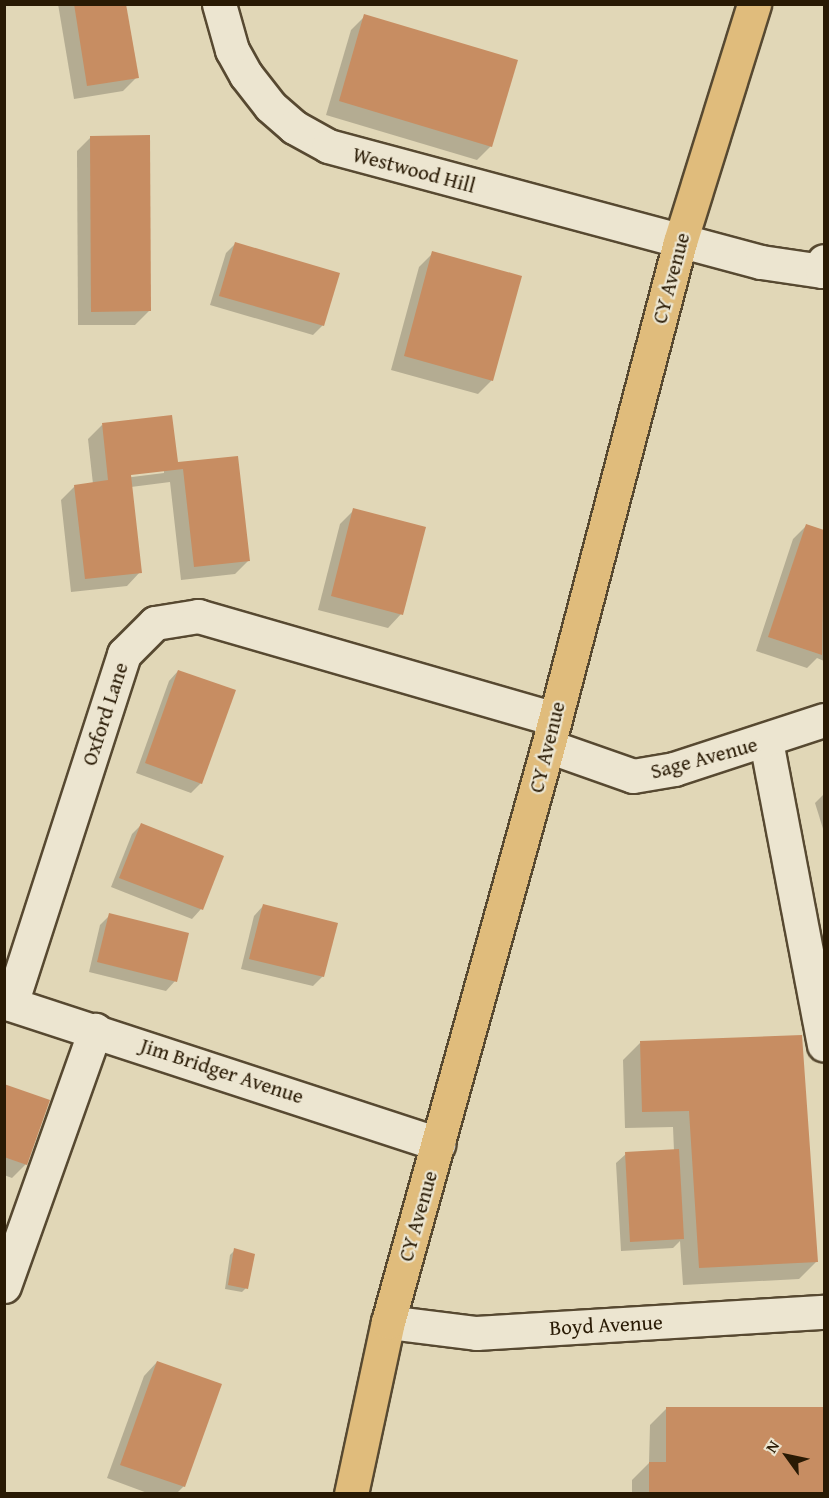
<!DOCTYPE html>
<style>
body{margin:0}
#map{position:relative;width:829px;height:1498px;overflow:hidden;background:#e1d7b7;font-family:"Gentium Book Plus",serif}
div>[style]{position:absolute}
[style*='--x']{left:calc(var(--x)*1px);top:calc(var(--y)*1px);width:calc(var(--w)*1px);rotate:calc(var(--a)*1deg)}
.shadow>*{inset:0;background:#0003}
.building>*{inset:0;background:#c78d62}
.roads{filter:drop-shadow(2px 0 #574931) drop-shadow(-2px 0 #574931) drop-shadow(0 2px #574931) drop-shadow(0 -2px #574931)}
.minor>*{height:33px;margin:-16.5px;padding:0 16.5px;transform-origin:16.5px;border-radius:16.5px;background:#ece5d0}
.major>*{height:33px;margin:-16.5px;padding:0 16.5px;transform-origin:16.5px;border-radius:16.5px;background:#e0bc7c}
span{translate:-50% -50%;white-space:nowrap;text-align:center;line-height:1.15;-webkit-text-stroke:4.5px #ece5d0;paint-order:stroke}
.street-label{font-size:21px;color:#291a04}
.frame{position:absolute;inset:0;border:6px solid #291a04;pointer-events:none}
.north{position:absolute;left:757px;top:1426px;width:60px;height:60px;-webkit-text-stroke:4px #ece5d0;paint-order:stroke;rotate:303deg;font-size:16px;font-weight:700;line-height:24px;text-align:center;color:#291a04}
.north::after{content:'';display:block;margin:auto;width:21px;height:27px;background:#291a04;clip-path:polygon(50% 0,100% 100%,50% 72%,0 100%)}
</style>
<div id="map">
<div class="shadow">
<div style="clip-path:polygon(58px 4px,125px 4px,137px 77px,123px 91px,74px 99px)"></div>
<div style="clip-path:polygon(365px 16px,491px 146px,477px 160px,326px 115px,351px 30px)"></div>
<div style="clip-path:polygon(91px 137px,149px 311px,135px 325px,78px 325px,77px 151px)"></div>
<div style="clip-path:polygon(235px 244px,323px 325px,313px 335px,210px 305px,226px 253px)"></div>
<div style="clip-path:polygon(433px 253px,492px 380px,478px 394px,391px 370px,419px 267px)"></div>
<div style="clip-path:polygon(evenodd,102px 425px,176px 464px,237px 458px,249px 560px,235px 574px,181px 580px,170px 482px,131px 487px,140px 572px,127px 586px,71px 592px,61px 500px,75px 486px,93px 484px,88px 439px,102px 425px,164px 470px,164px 473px,124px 478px,123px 475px,164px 470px)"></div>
<div style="clip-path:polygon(354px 510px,401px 614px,388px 628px,318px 610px,340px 524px)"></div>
<div style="clip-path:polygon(807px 525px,824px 531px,824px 661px,817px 658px,807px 668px,756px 651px,793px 539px)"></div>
<div style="clip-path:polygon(178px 671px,201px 783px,191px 793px,136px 773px,169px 681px)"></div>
<div style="clip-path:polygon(824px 794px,824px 832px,815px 803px)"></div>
<div style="clip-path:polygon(141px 825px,201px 909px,192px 919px,111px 887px,132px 834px)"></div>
<div style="clip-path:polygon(263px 906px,323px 976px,313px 986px,241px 969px,254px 916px)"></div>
<div style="clip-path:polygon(110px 915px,175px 981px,166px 991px,89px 972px,100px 925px)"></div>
<div style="clip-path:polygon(640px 1043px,816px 1262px,799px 1279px,683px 1285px,680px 1241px,673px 1248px,621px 1251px,616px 1163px,626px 1154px,674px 1151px,673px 1127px,625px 1128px,623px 1060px)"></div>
<div style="clip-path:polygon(4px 1086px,26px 1164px,12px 1178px,4px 1175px)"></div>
<div style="clip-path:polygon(235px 1250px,246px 1288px,242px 1292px,225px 1289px,230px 1255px)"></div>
<div style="clip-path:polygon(157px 1362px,184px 1486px,176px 1494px,150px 1494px,107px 1478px,144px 1376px)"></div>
<div style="clip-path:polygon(667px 1408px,824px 1408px,824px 1494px,632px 1494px,632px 1480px,649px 1463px,650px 1425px)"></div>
</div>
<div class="building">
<div style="clip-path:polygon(74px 4px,126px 4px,139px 78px,87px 86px)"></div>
<div style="clip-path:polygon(364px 14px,518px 60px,492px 147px,339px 101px)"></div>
<div style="clip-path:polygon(150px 135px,151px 311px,91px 312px,90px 136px)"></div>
<div style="clip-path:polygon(235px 242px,340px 273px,324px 326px,219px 296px)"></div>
<div style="clip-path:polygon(432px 251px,522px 276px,493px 381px,404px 356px)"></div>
<div style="clip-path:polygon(172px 415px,178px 462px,238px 456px,250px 561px,194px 567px,183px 469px,131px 475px,142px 573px,85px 579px,74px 485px,108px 480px,102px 423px)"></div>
<div style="clip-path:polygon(353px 508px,426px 527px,403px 615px,331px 596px)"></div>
<div style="clip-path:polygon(806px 524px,824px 530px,822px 655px,768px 637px)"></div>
<div style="clip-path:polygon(178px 670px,236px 690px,202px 784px,145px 763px)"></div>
<div style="clip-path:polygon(141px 823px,224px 856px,203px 910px,119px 878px)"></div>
<div style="clip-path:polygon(263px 904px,338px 923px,324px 977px,249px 959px)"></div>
<div style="clip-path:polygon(109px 913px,189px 933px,177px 982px,97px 962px)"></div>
<div style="clip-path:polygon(802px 1035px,818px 1262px,699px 1268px,689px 1111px,642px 1112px,640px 1041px)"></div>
<div style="clip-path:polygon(4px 1084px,50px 1100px,27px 1165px,4px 1157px)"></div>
<div style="clip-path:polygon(679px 1149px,684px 1239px,630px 1242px,625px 1152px)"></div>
<div style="clip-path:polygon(234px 1248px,255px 1254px,248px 1289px,228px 1285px)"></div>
<div style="clip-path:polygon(157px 1361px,222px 1384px,185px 1487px,120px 1465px)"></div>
<div style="clip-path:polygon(666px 1407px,824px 1407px,824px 1494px,649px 1494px,649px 1462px,666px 1462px)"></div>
</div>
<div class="roads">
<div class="minor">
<div style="--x:219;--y:4;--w:48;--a:74.2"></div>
<div style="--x:232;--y:50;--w:29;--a:61"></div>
<div style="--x:246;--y:75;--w:39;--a:52"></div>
<div style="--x:270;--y:106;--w:32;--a:41"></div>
<div style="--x:294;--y:127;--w:39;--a:29"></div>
<div style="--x:328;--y:146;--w:448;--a:15"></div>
<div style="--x:761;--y:262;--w:62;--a:8.4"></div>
<div style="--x:822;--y:271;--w:10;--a:-79"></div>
<div style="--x:766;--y:741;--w:309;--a:79.2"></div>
<div style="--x:548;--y:746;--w:90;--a:19.4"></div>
<div style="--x:633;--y:776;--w:42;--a:-9.7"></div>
<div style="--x:674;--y:769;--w:158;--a:-18.1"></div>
<div style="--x:4;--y:1002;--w:457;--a:18.1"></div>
<div style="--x:11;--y:1004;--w:368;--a:-72.1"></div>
<div style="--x:124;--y:654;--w:44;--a:-45"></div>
<div style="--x:155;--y:623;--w:44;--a:-9.2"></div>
<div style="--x:198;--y:616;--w:371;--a:16.1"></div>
<div style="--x:4;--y:1286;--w:272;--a:-70.4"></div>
<div style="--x:388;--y:1322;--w:89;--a:7.1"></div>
<div style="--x:476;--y:1333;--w:349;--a:-3.5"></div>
</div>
<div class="major">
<div style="--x:351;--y:1494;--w:176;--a:-77.9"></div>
<div style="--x:388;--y:1322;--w:598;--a:-74.48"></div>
<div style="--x:548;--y:746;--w:521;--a:-75.32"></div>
<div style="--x:680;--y:242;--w:249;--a:-72.7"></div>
</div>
</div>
<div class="street-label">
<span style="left:414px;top:170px;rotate:15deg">Westwood Hill</span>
<span style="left:671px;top:278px;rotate:-75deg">CY Avenue</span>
<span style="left:105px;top:714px;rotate:-72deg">Oxford Lane</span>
<span style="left:547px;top:747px;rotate:-76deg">CY Avenue</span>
<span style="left:704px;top:758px;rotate:-15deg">Sage Avenue</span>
<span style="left:222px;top:1071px;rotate:18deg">Jim Bridger Avenue</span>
<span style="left:418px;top:1216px;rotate:-74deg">CY Avenue</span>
<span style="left:606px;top:1325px;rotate:-3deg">Boyd Avenue</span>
</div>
<div class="frame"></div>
<div class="north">N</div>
</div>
